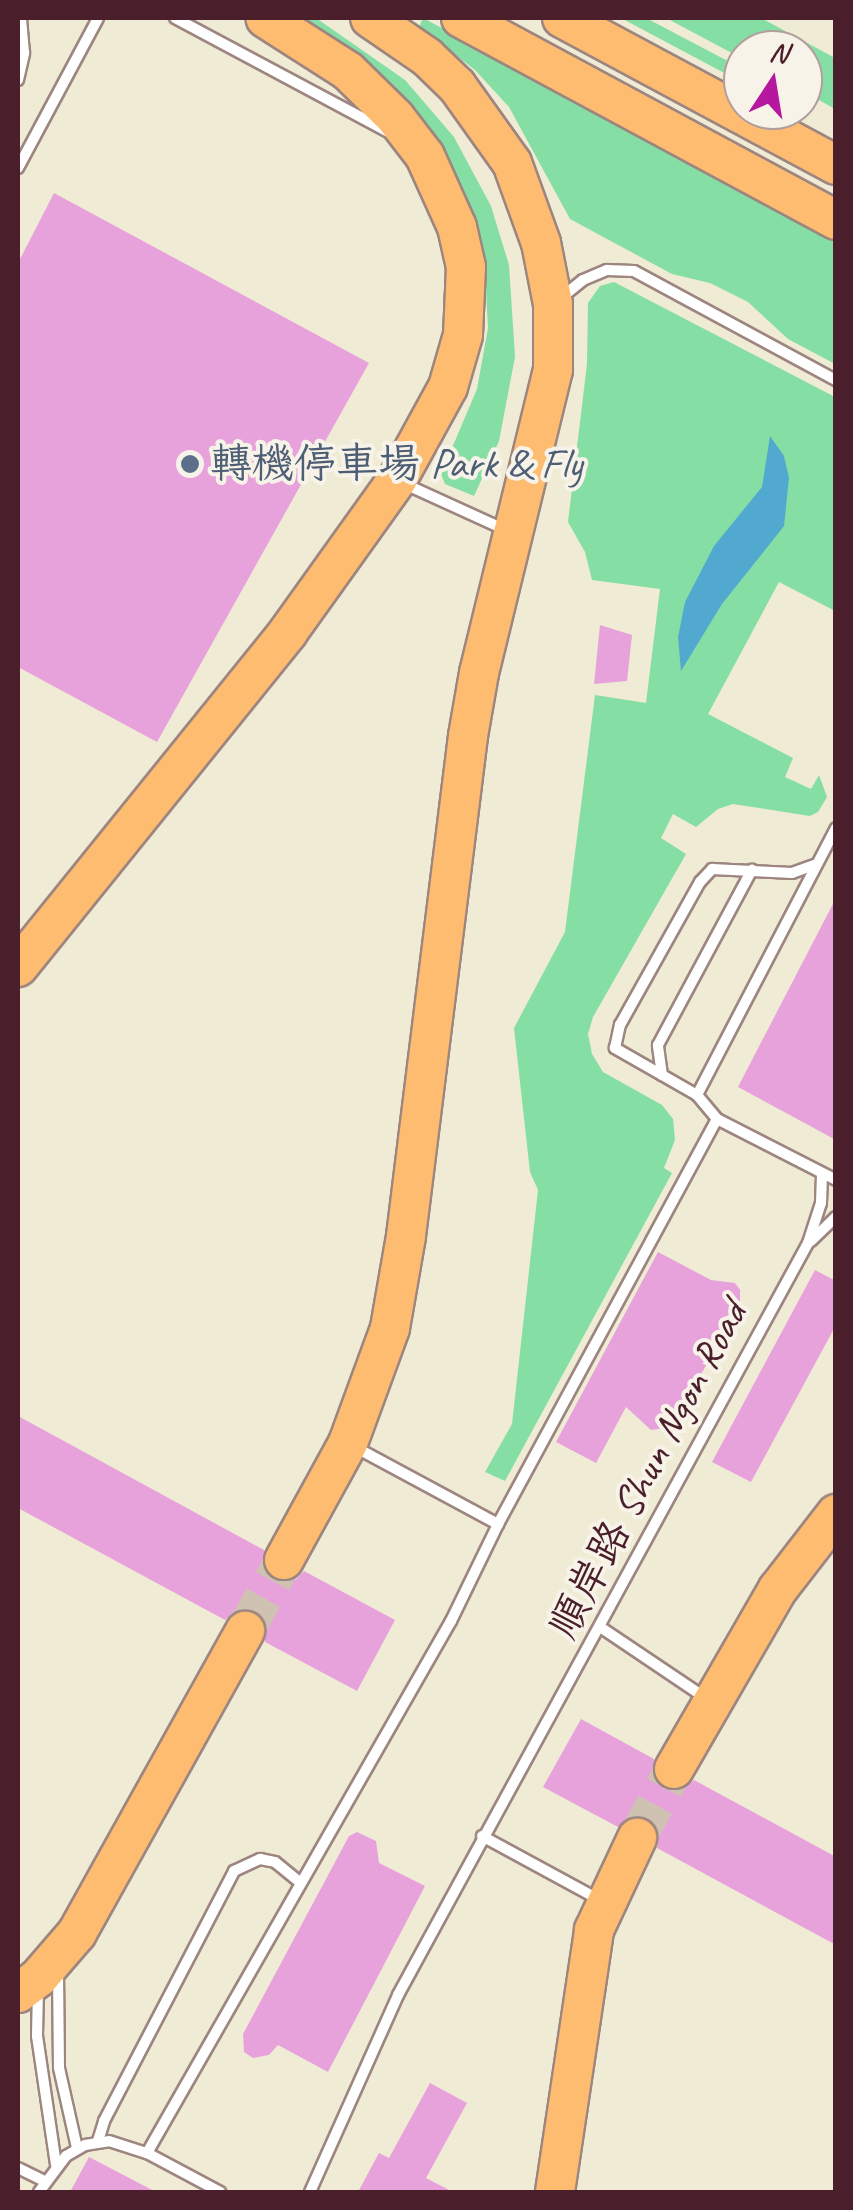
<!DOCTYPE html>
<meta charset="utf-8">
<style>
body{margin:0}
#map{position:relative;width:853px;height:2210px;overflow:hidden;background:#f0ebd5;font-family:Caveat,"LXGW WenKai TC",sans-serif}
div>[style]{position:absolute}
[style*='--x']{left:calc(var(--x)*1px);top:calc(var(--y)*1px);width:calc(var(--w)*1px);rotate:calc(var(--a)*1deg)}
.green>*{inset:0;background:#85dea3}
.water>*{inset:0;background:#52a9cf}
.building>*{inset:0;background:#e7a2db}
.highway-tunnel>*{height:38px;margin-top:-19px;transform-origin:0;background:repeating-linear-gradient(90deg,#cfc2b3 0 38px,transparent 0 57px)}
.roads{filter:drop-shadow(2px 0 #9d8580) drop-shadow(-2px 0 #9d8580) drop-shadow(0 2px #9d8580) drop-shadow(0 -2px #9d8580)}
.lane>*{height:10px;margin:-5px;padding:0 5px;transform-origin:5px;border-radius:5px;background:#fff}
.highway>*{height:38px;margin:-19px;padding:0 19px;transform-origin:19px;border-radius:19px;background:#febc70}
.dots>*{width:28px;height:28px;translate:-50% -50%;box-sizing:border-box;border:5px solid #f7f3e8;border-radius:50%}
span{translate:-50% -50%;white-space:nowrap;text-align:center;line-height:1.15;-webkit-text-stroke:8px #f7f3e8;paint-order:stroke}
.service-label{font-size:42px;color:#4e5e75}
.left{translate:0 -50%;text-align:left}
.street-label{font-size:42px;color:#4a1f2b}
.frame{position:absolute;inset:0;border:20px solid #4a1f2b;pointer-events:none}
.north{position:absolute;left:723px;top:30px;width:100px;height:100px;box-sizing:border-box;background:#f7f3e8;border:2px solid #b29e9c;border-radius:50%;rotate:12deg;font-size:28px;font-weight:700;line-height:40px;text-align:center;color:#4a1f2b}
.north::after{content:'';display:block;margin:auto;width:35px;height:45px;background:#b5179e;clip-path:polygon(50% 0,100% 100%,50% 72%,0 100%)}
</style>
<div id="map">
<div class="green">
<div style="clip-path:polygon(298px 18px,316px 18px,405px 80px,454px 137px,491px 206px,509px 265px,515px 357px,499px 441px,474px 496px,445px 484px,441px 474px,477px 389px,488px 328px,485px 271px,470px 207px,444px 152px,414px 109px,362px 59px)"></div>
<div style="clip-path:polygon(423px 18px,835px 237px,835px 364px,788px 339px,748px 302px,710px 283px,672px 274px,570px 219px,509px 107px,475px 70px,419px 27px)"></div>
<div style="clip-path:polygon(621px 18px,646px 18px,743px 69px,743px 83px)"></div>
<div style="clip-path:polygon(666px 18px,761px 18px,835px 58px,835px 109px,803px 91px,803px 50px,743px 50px,743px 59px)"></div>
<div style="clip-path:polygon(614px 282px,835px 397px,835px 611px,779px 582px,708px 714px,793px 758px,785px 777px,811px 789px,819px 775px,827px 797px,818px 812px,810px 816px,733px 804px,718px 809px,696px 827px,673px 814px,661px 838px,686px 854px,593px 1017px,588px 1034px,592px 1054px,603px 1072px,662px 1105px,673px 1119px,675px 1140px,664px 1168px,672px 1173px,505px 1481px,485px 1472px,512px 1424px,538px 1190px,530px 1172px,514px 1028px,565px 932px,595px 695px,646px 703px,660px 589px,592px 580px,585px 552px,568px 522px,587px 364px,588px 303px,600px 286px)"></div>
</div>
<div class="water">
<div style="clip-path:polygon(770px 436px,784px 456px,789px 478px,784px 526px,722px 604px,681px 671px,678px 637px,685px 602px,714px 546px,762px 487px)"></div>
</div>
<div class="building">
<div style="clip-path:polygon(54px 193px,369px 363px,157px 742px,18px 667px,18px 263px)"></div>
<div style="clip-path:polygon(600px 625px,632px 635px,627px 681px,594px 684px)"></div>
<div style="clip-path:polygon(836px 898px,836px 1140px,738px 1087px)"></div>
<div style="clip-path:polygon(658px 1252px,711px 1280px,735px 1283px,740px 1290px,740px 1304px,672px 1427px,651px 1430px,626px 1407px,596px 1463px,556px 1442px)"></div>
<div style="clip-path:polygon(815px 1270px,836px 1281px,836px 1325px,751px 1482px,712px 1462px)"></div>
<div style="clip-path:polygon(18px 1416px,264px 1550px,264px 1571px,274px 1580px,295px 1580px,304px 1571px,395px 1620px,357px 1691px,265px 1642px,265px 1620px,255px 1611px,234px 1611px,225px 1620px,18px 1508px)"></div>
<div style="clip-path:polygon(581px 1719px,654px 1759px,654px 1779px,664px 1789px,684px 1789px,694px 1780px,836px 1857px,836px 1945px,657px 1848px,659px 1835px,647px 1818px,634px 1816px,618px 1827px,543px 1787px)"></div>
<div style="clip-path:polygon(357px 1832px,376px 1841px,379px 1863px,425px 1886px,328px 2072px,278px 2045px,269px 2055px,253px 2058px,244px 2052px,243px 2034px,349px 1836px)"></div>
<div style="clip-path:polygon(430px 2083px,467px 2103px,426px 2178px,453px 2192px,358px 2192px,379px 2153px,389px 2158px)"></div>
<div style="clip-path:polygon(89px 2157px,156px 2192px,70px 2192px)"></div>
</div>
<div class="highway-tunnel">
<div style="--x:245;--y:1631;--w:81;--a:-61.2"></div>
<div style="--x:637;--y:1838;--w:78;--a:-61.8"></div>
</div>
<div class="roads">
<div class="lane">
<div style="--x:175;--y:18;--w:244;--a:28.1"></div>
<div style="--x:18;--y:80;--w:28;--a:-77"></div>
<div style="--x:24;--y:53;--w:35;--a:-95"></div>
<div style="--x:18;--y:168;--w:170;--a:-61.9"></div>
<div style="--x:562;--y:297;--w:27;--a:-39"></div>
<div style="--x:583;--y:280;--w:26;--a:-23"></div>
<div style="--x:607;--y:270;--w:27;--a:2"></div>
<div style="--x:634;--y:271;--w:230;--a:28.4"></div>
<div style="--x:405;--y:484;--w:113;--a:24.5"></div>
<div style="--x:836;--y:828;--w:301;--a:117.5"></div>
<div style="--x:697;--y:1095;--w:31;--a:50"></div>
<div style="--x:717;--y:1119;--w:134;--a:27.1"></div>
<div style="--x:662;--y:1075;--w:30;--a:-98"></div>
<div style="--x:658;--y:1045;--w:199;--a:-61.8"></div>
<div style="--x:697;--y:1095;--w:95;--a:-150.2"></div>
<div style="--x:615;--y:1048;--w:24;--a:-78"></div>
<div style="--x:620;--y:1025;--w:164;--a:-60.8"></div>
<div style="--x:700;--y:882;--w:18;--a:-47"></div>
<div style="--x:712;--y:869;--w:80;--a:2.9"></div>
<div style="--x:792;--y:873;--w:23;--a:-20"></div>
<div style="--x:811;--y:1241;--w:35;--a:-44"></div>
<div style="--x:353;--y:1446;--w:165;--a:28.3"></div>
<div style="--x:600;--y:1627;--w:129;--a:33.9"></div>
<div style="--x:482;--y:1836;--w:132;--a:28.5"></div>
<div style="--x:58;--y:1972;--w:96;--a:89.4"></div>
<div style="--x:59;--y:2068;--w:82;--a:77.3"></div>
<div style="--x:38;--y:1988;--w:48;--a:91.2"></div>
<div style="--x:37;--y:2036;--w:130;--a:81.6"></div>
<div style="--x:98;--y:2141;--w:21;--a:-73"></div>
<div style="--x:104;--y:2121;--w:282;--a:-62.5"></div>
<div style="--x:234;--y:1871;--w:29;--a:-25"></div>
<div style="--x:260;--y:1859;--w:15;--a:11"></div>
<div style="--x:275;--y:1862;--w:33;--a:39"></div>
<div style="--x:147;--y:2153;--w:613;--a:-60.26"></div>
<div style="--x:451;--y:1621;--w:108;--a:-64.1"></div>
<div style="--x:498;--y:1524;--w:460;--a:-61.6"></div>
<div style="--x:18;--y:2168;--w:30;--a:26"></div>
<div style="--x:39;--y:2192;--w:45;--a:-53.1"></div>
<div style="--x:66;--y:2156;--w:22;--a:-30"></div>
<div style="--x:85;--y:2145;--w:24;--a:-9"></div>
<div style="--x:109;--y:2141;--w:40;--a:18"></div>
<div style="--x:147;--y:2153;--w:83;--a:28.1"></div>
<div style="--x:310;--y:2192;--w:216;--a:-65.9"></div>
<div style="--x:398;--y:1995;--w:857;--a:-61.4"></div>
<div style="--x:808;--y:1243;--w:42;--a:-72"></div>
<div style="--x:821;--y:1203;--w:29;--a:-88"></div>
</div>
<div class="highway">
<div style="--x:461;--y:18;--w:426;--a:28.3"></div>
<div style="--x:562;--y:18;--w:311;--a:28.2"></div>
<div style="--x:18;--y:967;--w:430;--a:-51.1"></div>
<div style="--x:288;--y:632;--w:187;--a:-54.4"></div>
<div style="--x:397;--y:480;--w:106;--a:-61.3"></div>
<div style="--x:448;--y:387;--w:54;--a:-73.9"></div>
<div style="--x:463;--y:335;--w:68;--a:-87.5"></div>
<div style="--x:466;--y:267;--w:41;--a:-102.7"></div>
<div style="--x:457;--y:227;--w:78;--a:-114.3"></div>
<div style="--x:425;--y:156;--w:49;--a:-127.6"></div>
<div style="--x:395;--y:117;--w:66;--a:-135.6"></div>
<div style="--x:348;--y:71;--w:98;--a:-147.4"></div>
<div style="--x:284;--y:1560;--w:133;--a:-61.3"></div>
<div style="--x:348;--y:1443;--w:122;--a:-69.9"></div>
<div style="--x:390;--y:1328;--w:93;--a:-80.1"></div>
<div style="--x:406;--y:1236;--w:504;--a:-82.93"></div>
<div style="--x:468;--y:736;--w:64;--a:-80.1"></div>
<div style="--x:479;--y:673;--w:312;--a:-76.3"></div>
<div style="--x:553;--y:370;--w:66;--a:-90"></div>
<div style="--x:553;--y:304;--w:62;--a:-101.1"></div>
<div style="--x:541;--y:243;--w:85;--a:-109.9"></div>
<div style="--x:512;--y:163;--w:95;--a:-125.5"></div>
<div style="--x:457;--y:86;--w:42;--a:-136"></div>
<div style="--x:427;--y:57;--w:69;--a:-145.6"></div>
<div style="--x:674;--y:1769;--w:208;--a:-60"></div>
<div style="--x:778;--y:1589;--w:95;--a:-52.3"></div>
<div style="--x:18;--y:1993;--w:26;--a:-37"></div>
<div style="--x:39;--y:1977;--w:58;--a:-49.2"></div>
<div style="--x:77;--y:1933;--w:346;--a:-60.9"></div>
<div style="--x:555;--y:2192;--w:265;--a:-81.5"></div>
<div style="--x:594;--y:1930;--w:102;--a:-64.9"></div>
</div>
</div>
<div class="dots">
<div style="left:190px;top:464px;background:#5c6f8a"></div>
</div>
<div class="service-label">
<span class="left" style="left:210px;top:464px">轉機停車場 Park &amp; Fly</span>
</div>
<div class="street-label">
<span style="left:648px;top:1470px;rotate:-62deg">順岸路 Shun Ngon Road</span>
</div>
<div class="frame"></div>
<div class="north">N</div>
</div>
